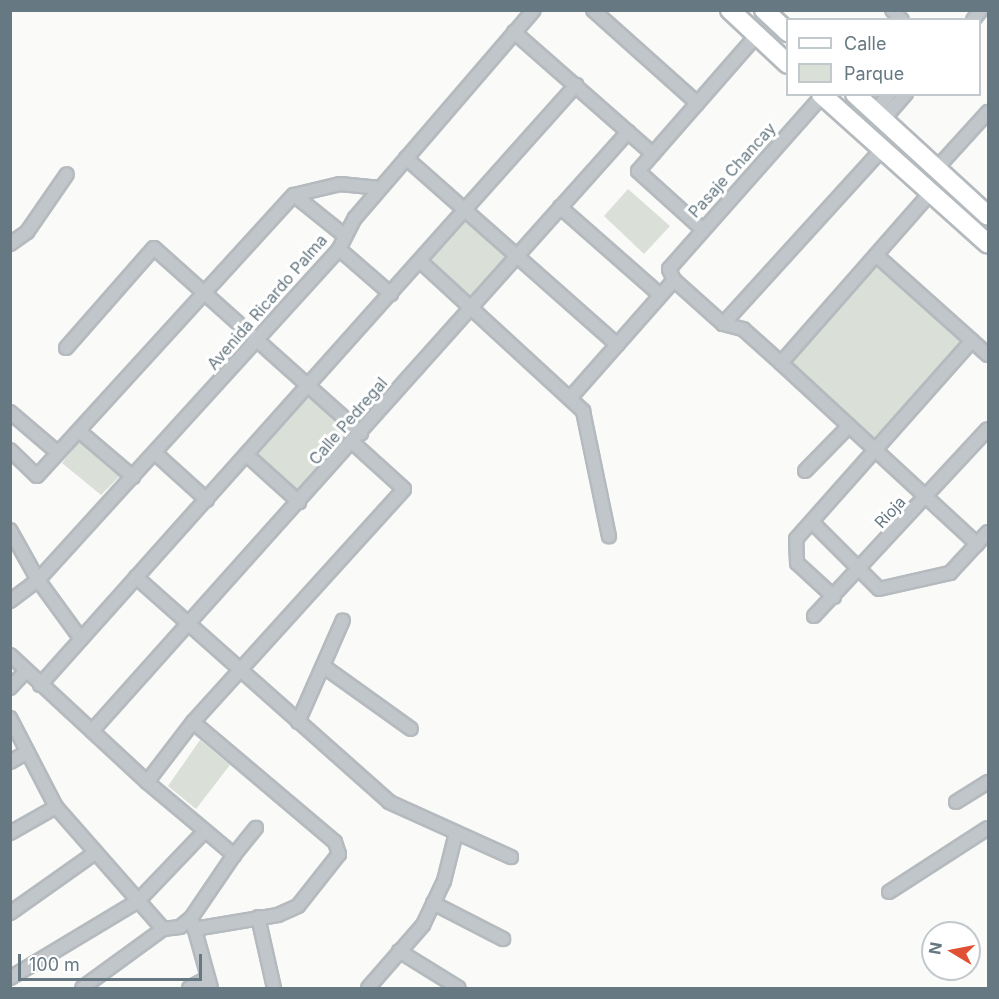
<!DOCTYPE html>
<style>
body{margin:0}
#map{position:relative;width:999px;height:999px;overflow:hidden;background:#fafaf8;font-family:Inter,sans-serif}
div>[style]{position:absolute}
[style*='--x']{left:calc(var(--x)*1px);top:calc(var(--y)*1px);width:calc(var(--w)*1px);rotate:calc(var(--a)*1deg)}
.green>*{inset:0;background:#dadfd7}
.roads{filter:drop-shadow(2px 0 #b4babe) drop-shadow(-2px 0 #b4babe) drop-shadow(0 2px #b4babe) drop-shadow(0 -2px #b4babe)}
.minor>*{height:12px;margin:-6px;padding:0 6px;transform-origin:6px;border-radius:6px;background:#c1c6ca}
.secondary>*{height:18px;margin:-9px;padding:0 9px;transform-origin:9px;border-radius:9px;background:#fff}
span{translate:-50% -50%;white-space:nowrap;text-align:center;line-height:1.15;-webkit-text-stroke:6px #fff;paint-order:stroke}
.street-label{font-size:16px;color:#667882}
.frame{position:absolute;inset:0;border:12px solid #667882;pointer-events:none}
.legend{position:absolute;left:786px;top:18px;width:195px;height:78px;box-sizing:border-box;background:#fff;border:2px solid #c2c9cd;margin:0;padding:8px 10px;list-style:none;font-size:18px;color:#667882}
.legend li{display:flex;align-items:center;gap:12px;height:30px}
.legend b{width:30px;border:2px solid #c2c9cd}
.north{position:absolute;left:921px;top:921px;width:60px;height:60px;box-sizing:border-box;background:#fff;border:2px solid #c2c9cd;border-radius:50%;rotate:280deg;font-size:16px;font-weight:700;line-height:24px;text-align:center;color:#667882}
.north::after{content:'';display:block;margin:auto;width:21px;height:27px;background:#e05032;clip-path:polygon(50% 0,100% 100%,50% 72%,0 100%)}
.scale{position:absolute;left:18px;top:954px;width:184px;height:27px;box-sizing:border-box;border:3px solid #667882;border-top:0;padding-left:8px;font-size:18px;line-height:21px;white-space:nowrap;color:#667882;-webkit-text-stroke:4px #fff;paint-order:stroke}
</style>
<div id="map">
<div class="green">
<div style="clip-path:polygon(628px 189px,670px 226px,644px 254px,604px 216px)"></div>
<div style="clip-path:polygon(462px 218px,510px 256px,474px 299px,426px 258px)"></div>
<div style="clip-path:polygon(876px 260px,966px 342px,877px 447px,788px 362px)"></div>
<div style="clip-path:polygon(310px 393px,356px 433px,300px 499px,253px 456px)"></div>
<div style="clip-path:polygon(80px 440px,122px 474px,101px 495px,62px 463px)"></div>
<div style="clip-path:polygon(200px 740px,230px 765px,196px 809px,168px 786px)"></div>
</div>
<div class="roads">
<div class="minor">
<div style="--x:593;--y:10;--w:140;--a:41.8"></div>
<div style="--x:892;--y:10;--w:14;--a:45"></div>
<div style="--x:973;--y:20;--w:13;--a:-51"></div>
<div style="--x:514;--y:32;--w:185;--a:41.3"></div>
<div style="--x:822;--y:96;--w:231;--a:131.5"></div>
<div style="--x:669;--y:269;--w:12;--a:66"></div>
<div style="--x:674;--y:280;--w:66;--a:41.9"></div>
<div style="--x:723;--y:324;--w:21;--a:14"></div>
<div style="--x:743;--y:329;--w:51;--a:41.8"></div>
<div style="--x:781;--y:363;--w:267;--a:42.7"></div>
<div style="--x:874;--y:112;--w:23;--a:-50"></div>
<div style="--x:883;--y:120;--w:35;--a:-49"></div>
<div style="--x:406;--y:158;--w:282;--a:41.5"></div>
<div style="--x:937;--y:168;--w:76;--a:-47.7"></div>
<div style="--x:294;--y:195;--w:64;--a:38.7"></div>
<div style="--x:560;--y:207;--w:133;--a:41.3"></div>
<div style="--x:701;--y:228;--w:85;--a:-137.9"></div>
<div style="--x:638;--y:171;--w:181;--a:-48.8"></div>
<div style="--x:10;--y:244;--w:21;--a:-35"></div>
<div style="--x:27;--y:232;--w:70;--a:-55.4"></div>
<div style="--x:339;--y:249;--w:69;--a:40.9"></div>
<div style="--x:876;--y:255;--w:150;--a:41.8"></div>
<div style="--x:420;--y:261;--w:222;--a:42.6"></div>
<div style="--x:583;--y:411;--w:128;--a:78.3"></div>
<div style="--x:723;--y:324;--w:236;--a:-47.7"></div>
<div style="--x:66;--y:348;--w:133;--a:-48.7"></div>
<div style="--x:154;--y:248;--w:278;--a:41.8"></div>
<div style="--x:781;--y:363;--w:227;--a:-48.7"></div>
<div style="--x:571;--y:397;--w:156;--a:-48.6"></div>
<div style="--x:10;--y:412;--w:63;--a:40.5"></div>
<div style="--x:79;--y:431;--w:71;--a:40.4"></div>
<div style="--x:10;--y:450;--w:37;--a:44"></div>
<div style="--x:37;--y:476;--w:381;--a:-47.6"></div>
<div style="--x:294;--y:195;--w:47;--a:-13.4"></div>
<div style="--x:340;--y:184;--w:40;--a:5.7"></div>
<div style="--x:155;--y:453;--w:70;--a:42.1"></div>
<div style="--x:248;--y:456;--w:69;--a:42"></div>
<div style="--x:805;--y:471;--w:63;--a:-45.6"></div>
<div style="--x:813;--y:523;--w:93;--a:45"></div>
<div style="--x:879;--y:589;--w:73;--a:-12.7"></div>
<div style="--x:950;--y:573;--w:56;--a:-47.2"></div>
<div style="--x:10;--y:530;--w:57;--a:60.8"></div>
<div style="--x:38;--y:580;--w:73;--a:53.9"></div>
<div style="--x:136;--y:577;--w:339;--a:41.6"></div>
<div style="--x:389;--y:802;--w:134;--a:24.3"></div>
<div style="--x:834;--y:597;--w:50;--a:-137.4"></div>
<div style="--x:797;--y:563;--w:24;--a:-92"></div>
<div style="--x:796;--y:539;--w:265;--a:-48.4"></div>
<div style="--x:10;--y:601;--w:35;--a:-37"></div>
<div style="--x:38;--y:580;--w:447;--a:-47.7"></div>
<div style="--x:339;--y:249;--w:35;--a:-63"></div>
<div style="--x:355;--y:218;--w:274;--a:-49.3"></div>
<div style="--x:814;--y:616;--w:255;--a:-47.1"></div>
<div style="--x:10;--y:655;--w:187;--a:42.8"></div>
<div style="--x:147;--y:782;--w:114;--a:40"></div>
<div style="--x:234;--y:855;--w:76;--a:124.3"></div>
<div style="--x:191;--y:918;--w:14;--a:141"></div>
<div style="--x:180;--y:927;--w:17;--a:173"></div>
<div style="--x:163;--y:929;--w:100;--a:143.9"></div>
<div style="--x:323;--y:666;--w:108;--a:35.6"></div>
<div style="--x:40;--y:685;--w:805;--a:-48.22"></div>
<div style="--x:10;--y:688;--w:22;--a:-47"></div>
<div style="--x:10;--y:718;--w:100;--a:62.7"></div>
<div style="--x:56;--y:807;--w:162;--a:48.7"></div>
<div style="--x:193;--y:722;--w:186;--a:40.2"></div>
<div style="--x:335;--y:842;--w:13;--a:72"></div>
<div style="--x:339;--y:854;--w:66;--a:128.3"></div>
<div style="--x:298;--y:906;--w:22;--a:156"></div>
<div style="--x:278;--y:915;--w:85;--a:170.5"></div>
<div style="--x:298;--y:722;--w:111;--a:-66.2"></div>
<div style="--x:92;--y:731;--w:804;--a:-48.18"></div>
<div style="--x:10;--y:762;--w:20;--a:-30"></div>
<div style="--x:147;--y:782;--w:76;--a:-52.5"></div>
<div style="--x:193;--y:722;--w:314;--a:-47.8"></div>
<div style="--x:404;--y:489;--w:70;--a:-137.9"></div>
<div style="--x:956;--y:802;--w:38;--a:-32"></div>
<div style="--x:10;--y:833;--w:53;--a:-29.5"></div>
<div style="--x:234;--y:855;--w:35;--a:-51"></div>
<div style="--x:889;--y:892;--w:118;--a:-32.9"></div>
<div style="--x:433;--y:903;--w:79;--a:27.2"></div>
<div style="--x:10;--y:913;--w:105;--a:-35.3"></div>
<div style="--x:258;--y:917;--w:73;--a:77.3"></div>
<div style="--x:193;--y:923;--w:67;--a:74.5"></div>
<div style="--x:399;--y:951;--w:70;--a:31.7"></div>
<div style="--x:10;--y:978;--w:149;--a:-31"></div>
<div style="--x:138;--y:901;--w:97;--a:-46.3"></div>
<div style="--x:189;--y:988;--w:21;--a:-28"></div>
<div style="--x:368;--y:988;--w:84;--a:-48.9"></div>
<div style="--x:423;--y:925;--w:49;--a:-64.5"></div>
<div style="--x:444;--y:881;--w:49;--a:-76"></div>
</div>
<div class="secondary">
<div style="--x:730;--y:10;--w:79;--a:43"></div>
<div style="--x:764;--y:10;--w:33;--a:43"></div>
<div style="--x:821;--y:94;--w:224;--a:41.9"></div>
<div style="--x:855;--y:94;--w:180;--a:42.5"></div>
</div>
</div>
<div class="street-label">
<span style="left:732px;top:170px;rotate:-48deg">Pasaje Chancay</span>
<span style="left:267px;top:302px;rotate:-49deg">Avenida Ricardo Palma</span>
<span style="left:348px;top:421px;rotate:-49deg">Calle Pedregal</span>
<span style="left:890px;top:512px;rotate:-47deg">Rioja</span>
</div>
<div class="frame"></div>
<ul class="legend">
<li><b style="height:8px;background:#fff"></b>Calle</li>
<li><b style="height:16px;background:#dadfd7"></b>Parque</li>
</ul>
<div class="north">N</div>
<div class="scale">100 m</div>
</div>
